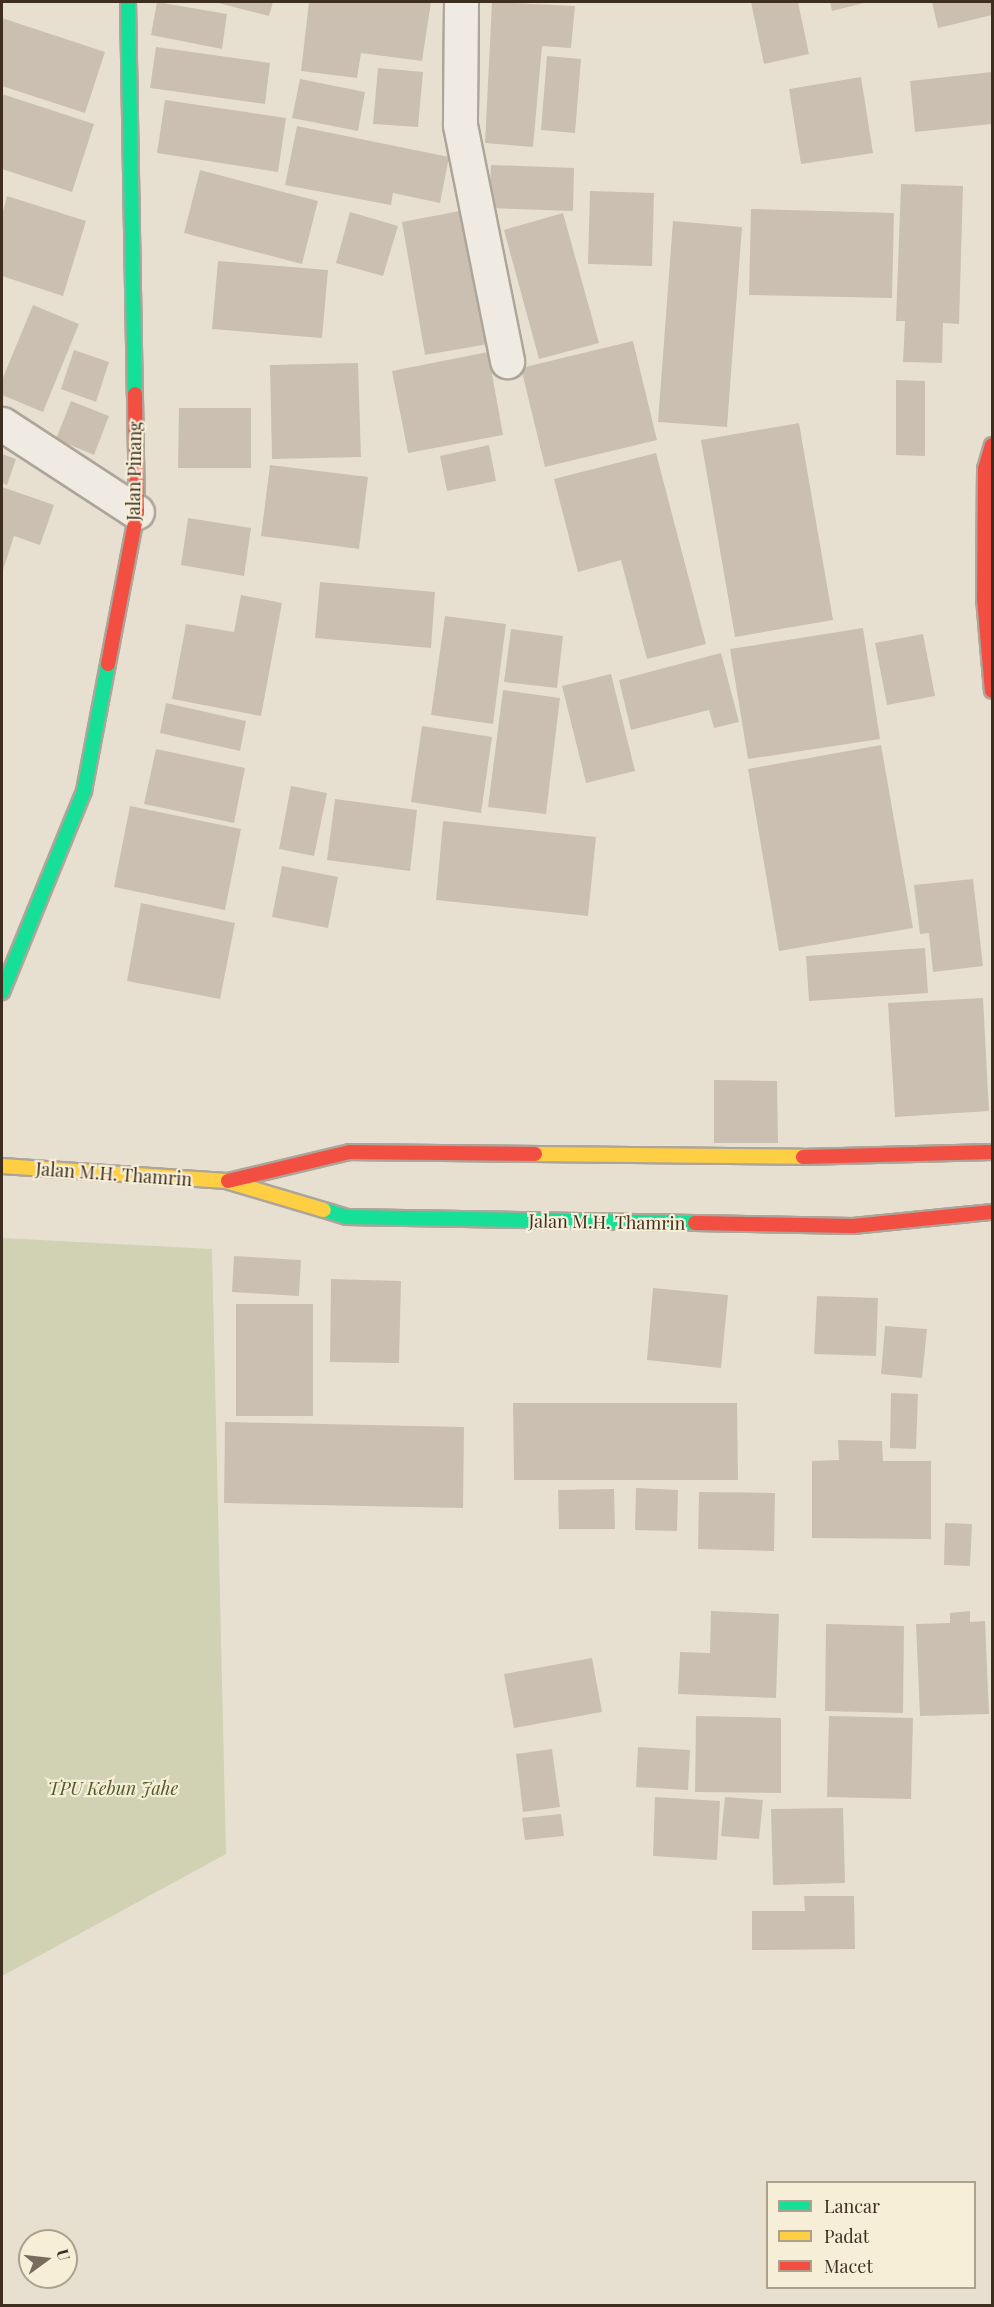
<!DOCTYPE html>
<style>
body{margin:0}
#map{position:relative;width:994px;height:2307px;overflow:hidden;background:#e7e0d1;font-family:"Playfair Display",serif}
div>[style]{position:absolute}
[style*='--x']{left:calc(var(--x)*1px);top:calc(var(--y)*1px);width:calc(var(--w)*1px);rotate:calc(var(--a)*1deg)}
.cemetery>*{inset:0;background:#d1d1b3}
.building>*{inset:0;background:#cbbfb2}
.roads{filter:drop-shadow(2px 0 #ada599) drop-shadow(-2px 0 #ada599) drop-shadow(0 2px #ada599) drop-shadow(0 -2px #ada599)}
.street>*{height:33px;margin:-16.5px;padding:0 16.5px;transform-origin:16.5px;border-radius:16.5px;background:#efebe3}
.fast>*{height:14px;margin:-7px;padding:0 7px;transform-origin:7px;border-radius:7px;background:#16e098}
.slow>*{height:14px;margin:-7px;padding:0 7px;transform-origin:7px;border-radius:7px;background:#ffcf43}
.jam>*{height:14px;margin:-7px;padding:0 7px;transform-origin:7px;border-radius:7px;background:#f24e42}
span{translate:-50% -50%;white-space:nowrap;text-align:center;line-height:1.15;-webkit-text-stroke:4.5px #f7eed8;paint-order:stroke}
.street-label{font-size:18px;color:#3d2e20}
.park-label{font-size:18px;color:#4d5a26;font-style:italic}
.frame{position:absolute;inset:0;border:3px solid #3d2e20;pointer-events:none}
.legend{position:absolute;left:766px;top:2181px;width:210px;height:108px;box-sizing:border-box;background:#f7eed8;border:2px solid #ada18e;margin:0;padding:8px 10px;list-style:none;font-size:18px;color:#3d2e20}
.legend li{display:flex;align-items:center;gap:12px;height:30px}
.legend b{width:30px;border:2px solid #ada18e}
.north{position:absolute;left:18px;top:2229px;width:60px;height:60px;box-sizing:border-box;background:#f7eed8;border:2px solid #ada18e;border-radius:50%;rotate:75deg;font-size:16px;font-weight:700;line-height:24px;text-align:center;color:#3d2e20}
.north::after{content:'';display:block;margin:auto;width:21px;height:27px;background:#786c5e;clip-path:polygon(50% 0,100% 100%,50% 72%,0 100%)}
</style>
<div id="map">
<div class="cemetery">
<div style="clip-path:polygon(2px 1238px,212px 1249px,226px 1854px,2px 1976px)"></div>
</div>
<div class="building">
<div style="clip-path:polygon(157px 2px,227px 14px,222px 49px,151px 35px)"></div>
<div style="clip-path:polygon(215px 2px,273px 2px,269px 16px)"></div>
<div style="clip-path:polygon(309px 2px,431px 2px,422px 61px,361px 53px,357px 78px,301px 71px)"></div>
<div style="clip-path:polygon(492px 2px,575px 6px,571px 48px,542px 46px,533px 147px,485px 143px)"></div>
<div style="clip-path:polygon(751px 2px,798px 2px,809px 54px,764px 64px)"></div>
<div style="clip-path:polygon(830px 2px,868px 2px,832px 11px)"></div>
<div style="clip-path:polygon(932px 2px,992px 2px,992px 15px,938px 28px)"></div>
<div style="clip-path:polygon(2px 18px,105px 52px,85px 113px,2px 86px)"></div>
<div style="clip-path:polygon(156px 47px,270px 63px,265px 104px,150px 88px)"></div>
<div style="clip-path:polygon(547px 56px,581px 59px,575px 133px,541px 130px)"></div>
<div style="clip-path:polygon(378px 68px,423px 72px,418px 127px,373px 124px)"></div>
<div style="clip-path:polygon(992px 72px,992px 124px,915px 132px,910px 81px)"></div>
<div style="clip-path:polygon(861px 77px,873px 153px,801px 164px,789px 89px)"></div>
<div style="clip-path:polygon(300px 79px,365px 92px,358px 131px,292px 118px)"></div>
<div style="clip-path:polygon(2px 94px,94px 124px,72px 192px,2px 169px)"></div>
<div style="clip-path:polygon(165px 100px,286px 118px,278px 172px,157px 153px)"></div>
<div style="clip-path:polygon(297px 126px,449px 157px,440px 203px,393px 193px,391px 205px,285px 185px)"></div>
<div style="clip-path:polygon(491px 165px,574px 168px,573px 211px,489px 208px)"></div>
<div style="clip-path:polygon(200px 170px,318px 201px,302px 264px,184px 233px)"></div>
<div style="clip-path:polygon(901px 184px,963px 186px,959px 324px,943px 323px,942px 363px,903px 362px,905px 321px,896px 321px)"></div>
<div style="clip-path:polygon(590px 191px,654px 193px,652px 266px,588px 264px)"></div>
<div style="clip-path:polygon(7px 196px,86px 221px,63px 296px,2px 276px,2px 215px)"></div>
<div style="clip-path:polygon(751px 209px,894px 213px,892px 298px,749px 295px)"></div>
<div style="clip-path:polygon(465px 210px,488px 344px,425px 355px,402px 222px)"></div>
<div style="clip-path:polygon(350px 212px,398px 226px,383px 276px,336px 263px)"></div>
<div style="clip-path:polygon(563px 213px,599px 343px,539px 359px,504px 230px)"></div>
<div style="clip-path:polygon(673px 221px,742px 227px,727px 427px,658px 422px)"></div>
<div style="clip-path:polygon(218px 261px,328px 270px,322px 338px,212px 329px)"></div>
<div style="clip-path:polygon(33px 305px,79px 324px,43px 412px,2px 395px,2px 380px)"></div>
<div style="clip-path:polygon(633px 341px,657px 440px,545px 467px,521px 368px)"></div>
<div style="clip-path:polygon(74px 350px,109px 362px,96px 402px,61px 389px)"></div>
<div style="clip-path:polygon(488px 352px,503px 435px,408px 453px,392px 371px)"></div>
<div style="clip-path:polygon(358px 363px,361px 457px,272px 459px,270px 365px)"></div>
<div style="clip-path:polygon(896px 380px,925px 381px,925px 456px,896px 455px)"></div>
<div style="clip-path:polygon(71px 401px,109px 416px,94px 455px,56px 439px)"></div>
<div style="clip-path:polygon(179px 408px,251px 408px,251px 468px,178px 468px)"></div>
<div style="clip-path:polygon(799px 423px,833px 620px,735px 637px,701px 440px)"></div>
<div style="clip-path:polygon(489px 445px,496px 481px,447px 491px,440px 456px)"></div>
<div style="clip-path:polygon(656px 453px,706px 644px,647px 659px,621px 560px,578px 572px,554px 479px)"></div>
<div style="clip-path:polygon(2px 454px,16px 459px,7px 485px,2px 483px)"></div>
<div style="clip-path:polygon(270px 465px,368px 477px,359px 549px,261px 536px)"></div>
<div style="clip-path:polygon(2px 487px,54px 505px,40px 545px,14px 536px,2px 573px)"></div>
<div style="clip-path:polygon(188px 518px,251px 528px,244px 576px,181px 565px)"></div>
<div style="clip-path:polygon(320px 582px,435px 592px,431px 648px,315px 638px)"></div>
<div style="clip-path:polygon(241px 595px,282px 603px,261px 716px,172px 699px,186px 624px,234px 632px)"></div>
<div style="clip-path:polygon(445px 616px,506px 624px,493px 724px,431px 715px)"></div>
<div style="clip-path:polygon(863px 628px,880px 739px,748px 759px,730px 649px)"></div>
<div style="clip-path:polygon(511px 629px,563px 636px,557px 688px,504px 682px)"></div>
<div style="clip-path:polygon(923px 634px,935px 696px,887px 705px,875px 643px)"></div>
<div style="clip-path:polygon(721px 653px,739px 722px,714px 728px,709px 710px,631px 730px,619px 680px)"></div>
<div style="clip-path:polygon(611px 674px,635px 771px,586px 783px,562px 686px)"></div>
<div style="clip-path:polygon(503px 690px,560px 698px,546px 814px,488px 807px)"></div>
<div style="clip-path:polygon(166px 703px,246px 721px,240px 751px,160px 733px)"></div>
<div style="clip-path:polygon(422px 726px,492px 737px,481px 813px,411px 802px)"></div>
<div style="clip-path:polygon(881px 745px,913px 928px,779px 951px,748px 769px)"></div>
<div style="clip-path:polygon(156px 749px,245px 768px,234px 823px,144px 804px)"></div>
<div style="clip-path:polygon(291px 786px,327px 793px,314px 856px,279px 849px)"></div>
<div style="clip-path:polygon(335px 799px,417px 810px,410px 871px,327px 860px)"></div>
<div style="clip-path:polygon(130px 806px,241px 829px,225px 910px,114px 887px)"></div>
<div style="clip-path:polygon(443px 821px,596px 837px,588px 916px,436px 900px)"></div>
<div style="clip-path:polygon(282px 866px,338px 877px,328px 928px,272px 917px)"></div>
<div style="clip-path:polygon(973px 879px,983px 966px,933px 972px,929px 933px,920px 934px,914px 885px)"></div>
<div style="clip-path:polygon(141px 903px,235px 923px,220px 999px,127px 981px)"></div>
<div style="clip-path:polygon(925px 948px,928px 993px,809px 1001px,806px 956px)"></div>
<div style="clip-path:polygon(983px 998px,989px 1111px,895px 1117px,888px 1003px)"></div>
<div style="clip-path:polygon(714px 1080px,777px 1081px,778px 1143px,714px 1143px)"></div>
<div style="clip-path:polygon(234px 1256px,301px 1260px,299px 1296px,232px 1292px)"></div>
<div style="clip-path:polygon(331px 1279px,401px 1281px,399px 1363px,330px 1362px)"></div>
<div style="clip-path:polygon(653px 1288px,728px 1295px,721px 1368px,647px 1360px)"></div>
<div style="clip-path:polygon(817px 1296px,878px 1298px,876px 1356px,814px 1354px)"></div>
<div style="clip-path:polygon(236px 1304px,313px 1304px,313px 1416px,236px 1416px)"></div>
<div style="clip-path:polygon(885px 1326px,927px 1329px,922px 1378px,881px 1374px)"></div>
<div style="clip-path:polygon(891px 1393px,918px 1394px,916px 1449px,890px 1448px)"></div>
<div style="clip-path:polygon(513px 1403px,737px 1403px,738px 1480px,514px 1480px)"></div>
<div style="clip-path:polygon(225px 1422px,464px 1427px,463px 1508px,224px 1503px)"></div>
<div style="clip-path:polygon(838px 1440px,882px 1441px,883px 1461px,931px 1461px,931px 1539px,812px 1538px,812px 1461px,839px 1460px)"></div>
<div style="clip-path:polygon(636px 1488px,678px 1490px,677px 1531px,635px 1530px)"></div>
<div style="clip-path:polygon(614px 1489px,615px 1529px,559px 1529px,558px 1490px)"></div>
<div style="clip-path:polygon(699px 1492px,775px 1493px,774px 1551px,698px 1549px)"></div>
<div style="clip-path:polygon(945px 1523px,972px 1524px,970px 1566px,944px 1565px)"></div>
<div style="clip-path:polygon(711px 1611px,779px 1614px,776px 1698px,678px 1694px,680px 1652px,710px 1653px)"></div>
<div style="clip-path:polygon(970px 1611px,970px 1622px,985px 1621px,989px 1714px,920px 1716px,916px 1624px,950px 1623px,950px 1613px)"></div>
<div style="clip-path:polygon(826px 1624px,904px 1626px,903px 1713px,825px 1711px)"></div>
<div style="clip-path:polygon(592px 1658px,602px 1712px,514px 1728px,504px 1674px)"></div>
<div style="clip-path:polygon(696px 1716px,781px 1718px,781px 1793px,695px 1792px)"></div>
<div style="clip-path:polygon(829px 1716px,913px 1718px,911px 1799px,827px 1797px)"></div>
<div style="clip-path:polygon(638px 1747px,690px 1750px,688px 1790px,636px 1787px)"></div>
<div style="clip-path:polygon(552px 1749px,560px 1807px,523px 1812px,516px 1754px)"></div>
<div style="clip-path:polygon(655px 1797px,720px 1801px,717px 1860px,653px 1856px)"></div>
<div style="clip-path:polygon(725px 1797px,763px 1800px,759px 1839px,721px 1836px)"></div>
<div style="clip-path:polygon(843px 1808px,845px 1883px,773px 1885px,771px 1809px)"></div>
<div style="clip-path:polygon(561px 1814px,564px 1836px,525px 1840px,522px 1818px)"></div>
<div style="clip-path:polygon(804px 1896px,854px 1896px,855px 1949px,752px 1950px,752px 1911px,805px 1911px)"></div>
</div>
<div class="roads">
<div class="street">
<div style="--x:461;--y:2;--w:123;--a:90.5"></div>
<div style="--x:460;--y:125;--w:241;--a:78.7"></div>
<div style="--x:2;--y:424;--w:161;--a:33.1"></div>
</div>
<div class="fast">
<div style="--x:128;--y:2;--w:392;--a:89"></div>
<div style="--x:2;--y:992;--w:217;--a:-67.8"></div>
<div style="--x:84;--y:791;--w:129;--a:-79.3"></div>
<div style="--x:324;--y:1210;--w:24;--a:17"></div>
<div style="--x:347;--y:1217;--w:348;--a:1"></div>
</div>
<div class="slow">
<div style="--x:535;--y:1154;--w:268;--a:0.6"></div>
<div style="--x:2;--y:1166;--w:225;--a:3.8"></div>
<div style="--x:226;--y:1181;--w:102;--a:16.5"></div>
</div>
<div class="jam">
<div style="--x:992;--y:445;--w:25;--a:106"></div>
<div style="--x:985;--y:469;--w:129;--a:90.4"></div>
<div style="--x:984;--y:598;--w:93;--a:85.1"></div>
<div style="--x:108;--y:664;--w:155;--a:-79.2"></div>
<div style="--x:137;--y:512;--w:118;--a:-91"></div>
<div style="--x:803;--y:1157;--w:189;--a:-1.5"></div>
<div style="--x:228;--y:1181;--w:125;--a:-13.4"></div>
<div style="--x:350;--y:1152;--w:185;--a:0.6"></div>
<div style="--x:695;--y:1223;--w:158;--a:1.1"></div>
<div style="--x:853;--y:1226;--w:140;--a:-5.8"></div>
</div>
</div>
<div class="street-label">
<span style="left:134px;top:471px;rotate:-89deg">Jalan Pinang</span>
<span style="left:114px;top:1174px;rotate:4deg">Jalan M.H. Thamrin</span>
<span style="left:607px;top:1222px;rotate:1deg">Jalan M.H. Thamrin</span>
</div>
<div class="park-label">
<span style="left:113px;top:1788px">TPU Kebun Jahe</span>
</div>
<div class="frame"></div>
<ul class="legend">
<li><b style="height:8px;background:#16e098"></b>Lancar</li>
<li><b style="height:8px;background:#ffcf43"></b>Padat</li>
<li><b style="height:8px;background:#f24e42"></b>Macet</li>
</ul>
<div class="north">U</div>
</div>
